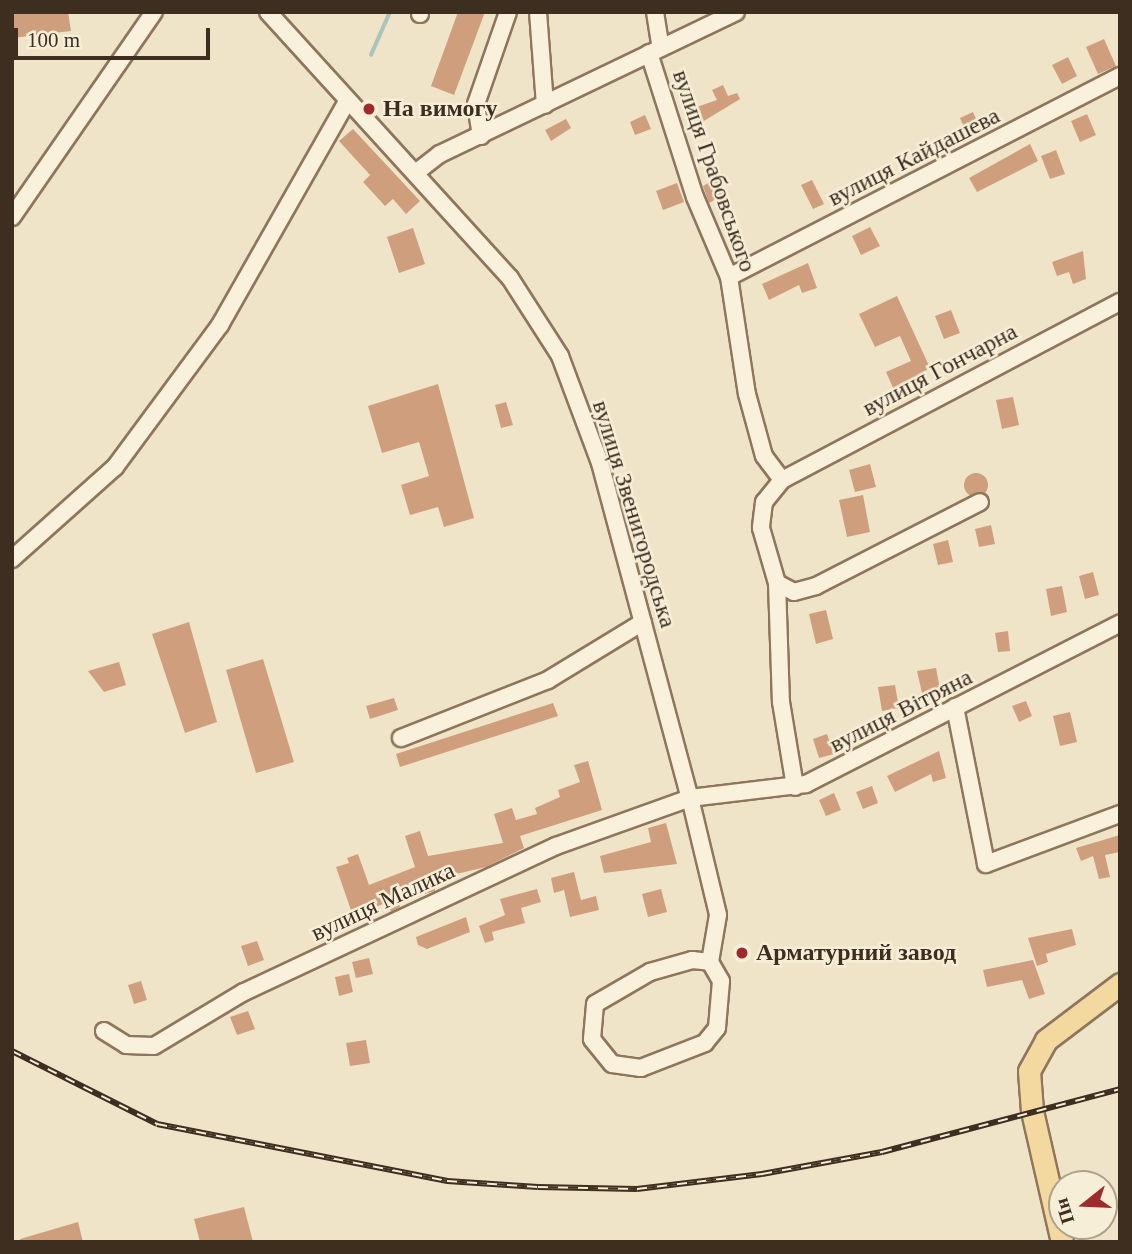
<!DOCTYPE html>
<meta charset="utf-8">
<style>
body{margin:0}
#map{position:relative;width:1132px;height:1254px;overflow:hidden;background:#f0e4c8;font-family:"Times New Roman",serif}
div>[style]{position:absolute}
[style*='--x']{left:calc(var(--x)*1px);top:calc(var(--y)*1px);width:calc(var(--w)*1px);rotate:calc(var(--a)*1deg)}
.stream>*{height:3.5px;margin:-1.75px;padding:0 1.75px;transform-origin:1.75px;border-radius:1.75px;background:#a9c4bc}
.building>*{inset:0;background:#cf9f7d}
.round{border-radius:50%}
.roads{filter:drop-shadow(2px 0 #8d765c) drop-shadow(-2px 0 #8d765c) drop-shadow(0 2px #8d765c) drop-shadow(0 -2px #8d765c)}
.minor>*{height:16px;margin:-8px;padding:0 8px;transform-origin:8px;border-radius:8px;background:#faf1dc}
.major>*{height:21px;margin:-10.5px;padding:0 10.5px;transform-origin:10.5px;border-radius:10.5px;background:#f3d9a0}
.rail>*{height:6px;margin-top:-3px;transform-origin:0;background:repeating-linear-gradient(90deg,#f7eed8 0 10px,#3d2e20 0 20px);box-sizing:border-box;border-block:2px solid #3d2e20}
.dots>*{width:19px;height:19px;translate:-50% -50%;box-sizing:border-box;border:4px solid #f7eed8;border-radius:50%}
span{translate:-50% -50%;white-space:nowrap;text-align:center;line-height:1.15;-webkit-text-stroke:5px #f7eed8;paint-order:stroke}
.poi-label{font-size:24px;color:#3d2e20;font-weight:700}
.left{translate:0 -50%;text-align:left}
.street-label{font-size:24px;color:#3d2e20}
.frame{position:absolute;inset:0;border:14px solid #3d2e20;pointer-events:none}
.north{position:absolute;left:1048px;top:1170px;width:70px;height:70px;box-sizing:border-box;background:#f7eed8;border:2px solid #ada18e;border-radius:50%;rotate:252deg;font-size:19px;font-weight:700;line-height:28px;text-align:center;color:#3d2e20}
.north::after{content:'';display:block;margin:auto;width:24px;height:32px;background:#9e2a2b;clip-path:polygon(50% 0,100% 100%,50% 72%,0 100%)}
.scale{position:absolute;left:14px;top:28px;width:196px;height:32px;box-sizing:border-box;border:4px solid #3d2e20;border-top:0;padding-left:9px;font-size:21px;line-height:24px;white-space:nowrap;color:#3d2e20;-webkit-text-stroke:5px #f7eed8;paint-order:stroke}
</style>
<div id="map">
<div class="stream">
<div style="--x:371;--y:55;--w:47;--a:-66.2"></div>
</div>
<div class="building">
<div style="clip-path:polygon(12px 12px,68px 12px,71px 31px,12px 38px)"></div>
<div style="clip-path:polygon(458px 12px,485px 12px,454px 95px,431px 86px)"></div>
<div style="clip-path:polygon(1104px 39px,1116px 66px,1098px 74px,1086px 47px)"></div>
<div style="clip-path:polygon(1068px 57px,1077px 76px,1062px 84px,1052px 65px)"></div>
<div style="clip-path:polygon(723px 85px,728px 96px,737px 93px,740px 99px,694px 127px,688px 110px,717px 100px,712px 90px)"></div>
<div style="clip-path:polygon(973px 112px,981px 130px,968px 136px,960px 118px)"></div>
<div style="clip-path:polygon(1087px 114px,1096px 135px,1080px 142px,1071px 121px)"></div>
<div style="clip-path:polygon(645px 115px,651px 129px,635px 135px,630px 122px)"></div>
<div style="clip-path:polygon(566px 119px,571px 128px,551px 141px,545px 130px)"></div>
<div style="clip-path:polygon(353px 129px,420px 201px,406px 214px,393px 199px,385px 206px,363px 182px,370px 175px,339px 141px)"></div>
<div style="clip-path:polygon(1030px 144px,1038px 161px,977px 192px,969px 178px)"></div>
<div style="clip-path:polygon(1056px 150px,1065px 174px,1050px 179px,1041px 156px)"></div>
<div style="clip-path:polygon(716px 179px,724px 195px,709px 203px,703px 186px)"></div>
<div style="clip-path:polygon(812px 180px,824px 204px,813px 209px,801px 185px)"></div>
<div style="clip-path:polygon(677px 183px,684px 202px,663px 210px,656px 191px)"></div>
<div style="clip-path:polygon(870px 227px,880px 246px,861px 255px,852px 236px)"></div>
<div style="clip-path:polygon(413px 228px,425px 264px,399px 273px,387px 237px)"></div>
<div style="clip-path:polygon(1083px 251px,1086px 279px,1073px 284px,1069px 272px,1057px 276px,1052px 262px)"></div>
<div style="clip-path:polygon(808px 263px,817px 288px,802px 293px,799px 285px,769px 300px,762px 284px)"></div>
<div style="clip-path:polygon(897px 296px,930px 368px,894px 390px,886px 372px,911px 361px,900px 336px,875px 347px,859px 314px)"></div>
<div style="clip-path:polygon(951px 310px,960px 333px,944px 339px,935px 316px)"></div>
<div style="clip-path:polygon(438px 384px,474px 518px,444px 527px,438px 507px,410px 515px,401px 485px,429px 476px,419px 442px,382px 453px,368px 406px)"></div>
<div style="clip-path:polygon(1013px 397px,1019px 425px,1002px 429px,996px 400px)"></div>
<div style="clip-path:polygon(506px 402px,513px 425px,501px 428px,495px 405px)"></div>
<div style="clip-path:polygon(870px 464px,876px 487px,855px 492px,849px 470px)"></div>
<div class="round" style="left:964px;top:473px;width:24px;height:24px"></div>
<div style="clip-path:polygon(863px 495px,870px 532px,847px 537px,839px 500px)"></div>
<div style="clip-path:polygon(991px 525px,995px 544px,979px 547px,975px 529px)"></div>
<div style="clip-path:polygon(948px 540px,953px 562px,938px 565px,933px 544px)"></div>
<div style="clip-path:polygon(1093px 572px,1099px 595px,1085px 599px,1079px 576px)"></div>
<div style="clip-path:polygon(1062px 586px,1067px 612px,1051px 616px,1046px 589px)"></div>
<div style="clip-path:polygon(826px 610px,833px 639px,816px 644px,809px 614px)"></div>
<div style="clip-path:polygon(189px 622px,217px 722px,185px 733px,152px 634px)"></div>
<div style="clip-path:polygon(1008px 631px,1010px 651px,998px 652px,995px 633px)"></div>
<div style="clip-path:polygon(263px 659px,294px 762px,256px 773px,226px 670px)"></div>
<div style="clip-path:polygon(119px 662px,126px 685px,104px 692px,88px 671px)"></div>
<div style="clip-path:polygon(936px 668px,940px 689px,922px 693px,917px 671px)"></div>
<div style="clip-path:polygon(895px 685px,899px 708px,882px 711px,878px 687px)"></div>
<div style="clip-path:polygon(394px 698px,398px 710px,370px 719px,366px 706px)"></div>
<div style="clip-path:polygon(1026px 701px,1032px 716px,1019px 722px,1012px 706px)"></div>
<div style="clip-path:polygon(553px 703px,558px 716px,400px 767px,396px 754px)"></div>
<div style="clip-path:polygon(1070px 712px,1077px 742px,1060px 746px,1053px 716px)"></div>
<div style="clip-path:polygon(827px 734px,834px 754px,819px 758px,813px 739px)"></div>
<div style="clip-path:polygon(939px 751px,946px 778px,933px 782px,931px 774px,895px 792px,887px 776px)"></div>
<div style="clip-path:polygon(588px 761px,602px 810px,520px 836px,524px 848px,486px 867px,435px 879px,435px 891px,425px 894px,420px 881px,395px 889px,400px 907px,391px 912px,388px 902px,353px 916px,336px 867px,349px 863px,347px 858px,358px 854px,369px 885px,415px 867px,405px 836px,420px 831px,428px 856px,503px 843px,494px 814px,512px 808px,516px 820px,537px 814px,535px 808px,560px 797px,558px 790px,580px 782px,574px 765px)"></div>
<div style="clip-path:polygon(872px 786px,878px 803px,863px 809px,856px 792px)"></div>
<div style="clip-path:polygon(834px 793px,841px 810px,826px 816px,819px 800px)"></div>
<div style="clip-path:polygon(666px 823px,677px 864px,604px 873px,600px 856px,651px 842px,648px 828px)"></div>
<div style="clip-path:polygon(1120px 835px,1120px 852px,1105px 855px,1110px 877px,1099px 879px,1093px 856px,1081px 861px,1076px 848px)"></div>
<div style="clip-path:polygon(574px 872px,581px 900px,596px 896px,599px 910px,570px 917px,564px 890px,554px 893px,551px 878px)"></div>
<div style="clip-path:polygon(537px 889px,541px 902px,521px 908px,525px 923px,492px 932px,494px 940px,485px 943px,479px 926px,505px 915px,500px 899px)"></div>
<div style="clip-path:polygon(661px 889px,667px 912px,648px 917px,642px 894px)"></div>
<div style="clip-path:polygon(466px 917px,470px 932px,427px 949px,418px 945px,416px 937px)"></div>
<div style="clip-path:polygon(1072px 929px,1076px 945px,1046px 954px,1048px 962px,1037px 966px,1028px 938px)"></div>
<div style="clip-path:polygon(257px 941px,264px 960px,248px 966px,241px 946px)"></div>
<div style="clip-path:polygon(369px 958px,373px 974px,356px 978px,352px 962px)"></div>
<div style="clip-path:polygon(1033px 960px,1045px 994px,1029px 999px,1022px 980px,987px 987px,983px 970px)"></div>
<div style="clip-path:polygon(349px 974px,353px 992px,339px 996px,335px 977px)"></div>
<div style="clip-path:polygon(141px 981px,147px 1000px,134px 1004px,128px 985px)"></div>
<div style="clip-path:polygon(248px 1011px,255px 1029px,237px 1035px,230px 1017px)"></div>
<div style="clip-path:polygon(366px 1040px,370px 1063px,350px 1066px,346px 1043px)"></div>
<div style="clip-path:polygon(244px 1207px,253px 1242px,200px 1242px,194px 1219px)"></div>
<div style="clip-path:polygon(78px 1222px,83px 1242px,20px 1242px,20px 1239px)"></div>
</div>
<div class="roads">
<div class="minor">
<div style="--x:268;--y:12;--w:360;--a:47.7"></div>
<div style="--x:510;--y:278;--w:93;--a:57.3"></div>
<div style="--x:560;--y:356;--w:114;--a:69.5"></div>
<div style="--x:600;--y:463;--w:347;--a:75"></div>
<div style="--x:690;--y:798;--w:120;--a:76.5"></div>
<div style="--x:718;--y:915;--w:48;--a:99.7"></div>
<div style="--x:538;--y:12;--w:93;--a:85.7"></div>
<div style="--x:655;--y:12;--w:36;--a:81"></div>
<div style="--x:420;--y:14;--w:2;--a:-90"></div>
<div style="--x:649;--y:53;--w:151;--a:72.3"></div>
<div style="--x:695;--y:197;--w:87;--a:67"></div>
<div style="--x:729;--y:277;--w:118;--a:81.3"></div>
<div style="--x:747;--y:394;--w:64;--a:74.7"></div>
<div style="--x:764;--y:456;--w:30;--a:53"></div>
<div style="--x:782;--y:480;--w:28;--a:129"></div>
<div style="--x:764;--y:502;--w:26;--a:97"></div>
<div style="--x:761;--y:528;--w:57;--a:73.8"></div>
<div style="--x:777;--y:583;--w:119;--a:88.1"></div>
<div style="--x:781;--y:702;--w:86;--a:80.6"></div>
<div style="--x:481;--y:136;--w:32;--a:-99"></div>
<div style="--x:476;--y:104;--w:97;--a:-70.8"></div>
<div style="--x:418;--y:171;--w:28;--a:-38"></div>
<div style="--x:440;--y:154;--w:328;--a:-25.6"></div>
<div style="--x:12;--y:217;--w:249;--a:-55.3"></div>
<div style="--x:729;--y:277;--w:440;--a:-27.2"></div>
<div style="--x:782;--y:480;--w:382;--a:-27.8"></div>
<div style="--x:12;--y:559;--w:138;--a:-41.8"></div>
<div style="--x:115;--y:467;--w:177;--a:-53.5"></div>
<div style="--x:220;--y:325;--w:257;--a:-60.4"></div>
<div style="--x:777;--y:583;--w:19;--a:28"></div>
<div style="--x:794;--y:592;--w:23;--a:-15"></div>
<div style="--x:816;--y:586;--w:184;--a:-27.1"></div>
<div style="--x:955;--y:707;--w:160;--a:78.8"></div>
<div style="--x:986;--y:864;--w:143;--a:-20.5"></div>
<div style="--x:401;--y:738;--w:158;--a:-21.5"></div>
<div style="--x:548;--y:680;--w:111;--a:-31.4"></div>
<div style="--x:692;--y:960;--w:18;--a:6"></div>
<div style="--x:710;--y:962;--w:22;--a:60"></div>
<div style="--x:721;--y:981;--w:47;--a:94.9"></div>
<div style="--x:717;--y:1028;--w:19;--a:129"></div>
<div style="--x:705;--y:1043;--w:69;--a:158.7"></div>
<div style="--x:641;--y:1068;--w:29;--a:-172"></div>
<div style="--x:612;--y:1064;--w:32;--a:-129"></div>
<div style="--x:592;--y:1039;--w:35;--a:-85"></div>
<div style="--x:595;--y:1004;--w:64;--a:-30.2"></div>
<div style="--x:650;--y:972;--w:44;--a:-15.9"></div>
<div style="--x:104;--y:1031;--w:26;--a:32"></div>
<div style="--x:126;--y:1045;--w:28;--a:2"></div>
<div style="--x:154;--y:1046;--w:105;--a:-31"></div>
<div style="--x:244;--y:992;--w:344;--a:-25.1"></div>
<div style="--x:556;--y:846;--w:142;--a:-19.7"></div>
<div style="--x:690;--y:798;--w:117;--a:-6.9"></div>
<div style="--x:806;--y:784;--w:353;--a:-27.1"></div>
</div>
<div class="major">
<div style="--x:1062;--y:1242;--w:134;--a:-102.9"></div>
<div style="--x:1032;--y:1111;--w:40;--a:-94.3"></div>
<div style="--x:1029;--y:1071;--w:35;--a:-61"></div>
<div style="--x:1046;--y:1040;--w:93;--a:-37.1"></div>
</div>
</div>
<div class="rail">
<div style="--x:12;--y:1051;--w:162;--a:26.7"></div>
<div style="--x:157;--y:1124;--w:296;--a:11.1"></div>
<div style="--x:447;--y:1181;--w:91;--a:3.8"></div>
<div style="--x:538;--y:1187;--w:99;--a:1.2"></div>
<div style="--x:637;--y:1189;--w:126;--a:-6.8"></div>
<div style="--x:762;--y:1174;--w:122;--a:-10.4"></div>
<div style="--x:882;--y:1152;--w:246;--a:-14.8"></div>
</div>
<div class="dots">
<div style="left:369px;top:109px;background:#9e2a2b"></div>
<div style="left:742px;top:953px;background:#9e2a2b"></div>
</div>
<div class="poi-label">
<span class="left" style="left:383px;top:109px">На вимогу</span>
<span class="left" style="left:756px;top:953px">Арматурний завод</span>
</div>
<div class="street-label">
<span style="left:914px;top:157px;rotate:-27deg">вулиця Кайдашева</span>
<span style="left:714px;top:171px;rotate:71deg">вулиця Грабовського</span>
<span style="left:940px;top:370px;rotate:-28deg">вулиця Гончарна</span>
<span style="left:634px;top:514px;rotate:73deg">вулиця Звенигородська</span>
<span style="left:901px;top:711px;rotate:-27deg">вулиця Вітряна</span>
<span style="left:383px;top:902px;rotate:-25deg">вулиця Малика</span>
</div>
<div class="frame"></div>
<div class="north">Пн</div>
<div class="scale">100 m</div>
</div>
